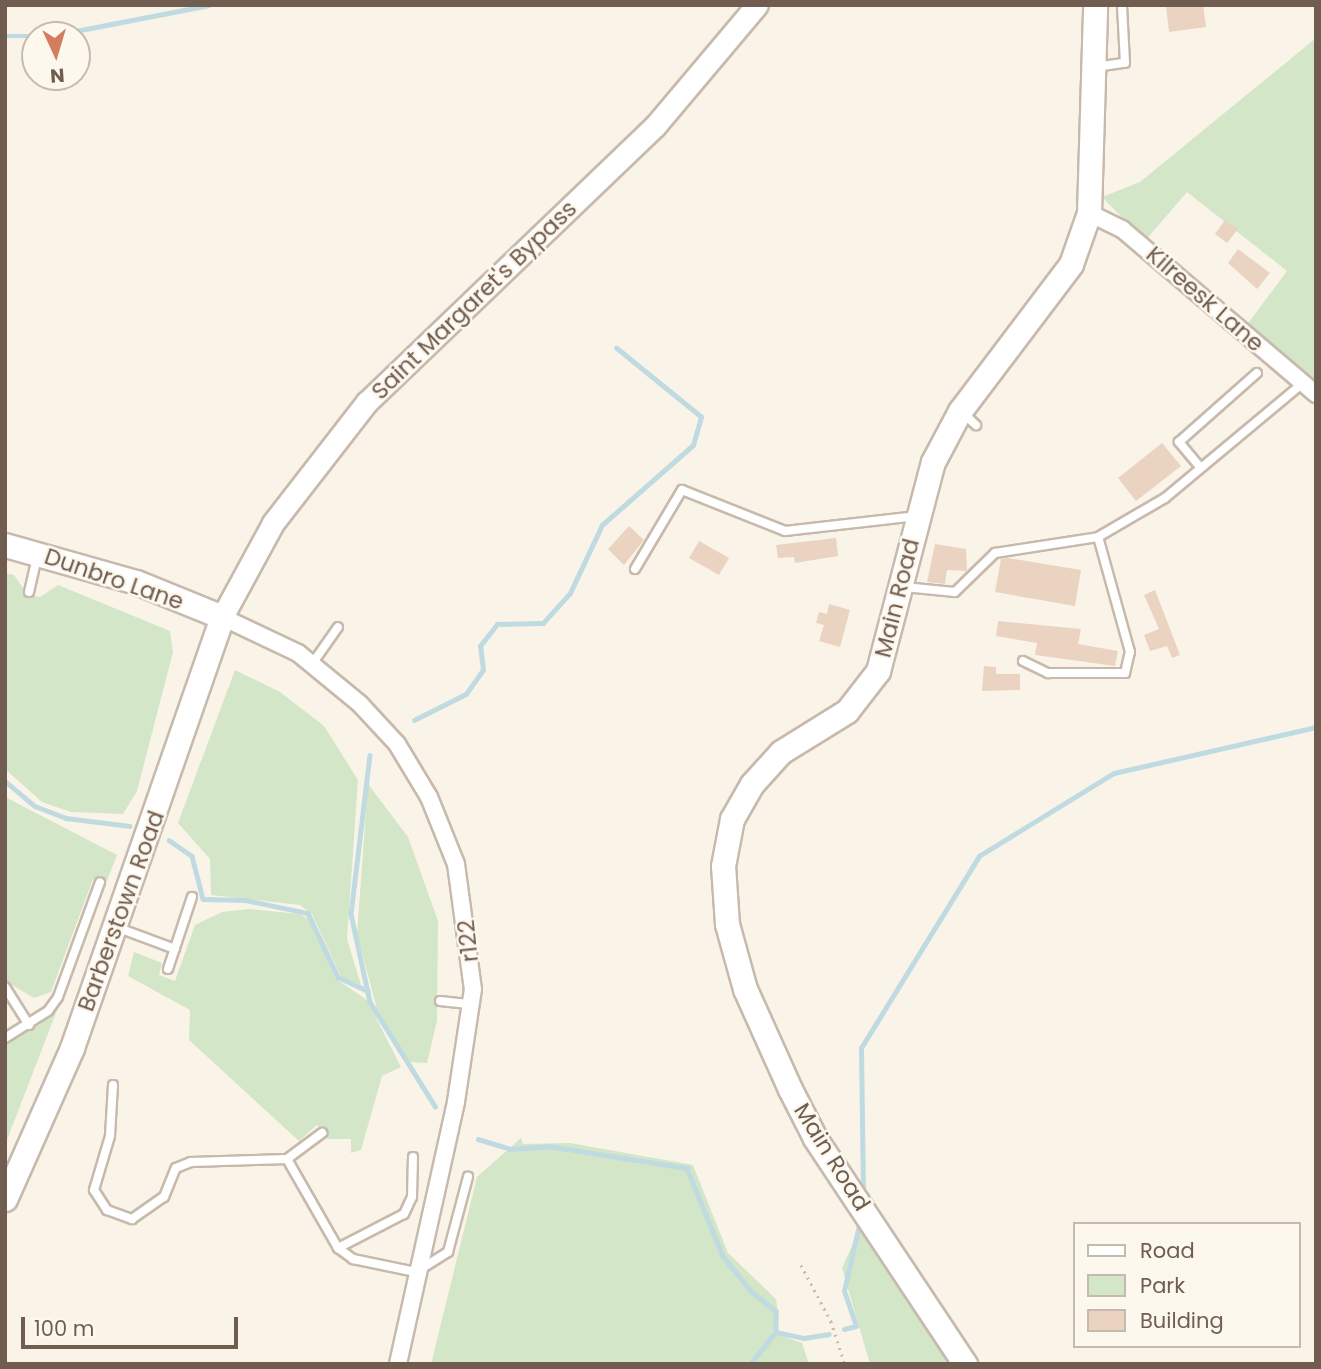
<!DOCTYPE html>
<style>
body{margin:0}
#map{position:relative;width:1321px;height:1369px;overflow:hidden;background:#faf4e8;font-family:Poppins,sans-serif}
div>[style]{position:absolute}
[style*='--x']{left:calc(var(--x)*1px);top:calc(var(--y)*1px);width:calc(var(--w)*1px);rotate:calc(var(--a)*1deg)}
.green>*{inset:0;background:#d3e6c8}
.stream>*{height:4.5px;margin:-2.25px;padding:0 2.25px;transform-origin:2.25px;border-radius:2.25px;background:#bfdbe1}
.building>*{inset:0;background:#ead3c1}
.path>*{height:2.5px;margin-top:-1.25px;transform-origin:0;background:repeating-linear-gradient(90deg,#d0b9a6 0 2px,transparent 0 7px)}
.roads{filter:drop-shadow(2px 0 #c7baad) drop-shadow(-2px 0 #c7baad) drop-shadow(0 2px #c7baad) drop-shadow(0 -2px #c7baad)}
.service>*{height:8px;margin:-4px;padding:0 4px;transform-origin:4px;border-radius:4px;background:#fff}
.minor>*{height:16px;margin:-8px;padding:0 8px;transform-origin:8px;border-radius:8px;background:#fff}
.tertiary>*{height:21px;margin:-10.5px;padding:0 10.5px;transform-origin:10.5px;border-radius:10.5px;background:#fff}
.secondary>*{height:23px;margin:-11.5px;padding:0 11.5px;transform-origin:11.5px;border-radius:11.5px;background:#fff}
span{translate:-50% -50%;white-space:nowrap;text-align:center;line-height:1.15;-webkit-text-stroke:5px #fdf8ee;paint-order:stroke}
.street-label{font-size:23px;color:#715d4f}
.frame{position:absolute;inset:0;border:7px solid #715d4f;pointer-events:none}
.legend{position:absolute;left:1073px;top:1222px;width:228px;height:126px;box-sizing:border-box;background:#fdf8ee;border:2px solid #c5baae;margin:0;padding:9px 12px;list-style:none;font-size:21px;color:#715d4f}
.legend li{display:flex;align-items:center;gap:14px;height:35px}
.legend b{width:35px;border:2px solid #c5baae}
.north{position:absolute;left:21px;top:21px;width:70px;height:70px;box-sizing:border-box;background:#fdf8ee;border:2px solid #c5baae;border-radius:50%;rotate:176deg;font-size:19px;font-weight:700;line-height:28px;text-align:center;color:#715d4f}
.north::after{content:'';display:block;margin:auto;width:24px;height:32px;background:#d47c5d;clip-path:polygon(50% 0,100% 100%,50% 72%,0 100%)}
.scale{position:absolute;left:21px;top:1317px;width:217px;height:32px;box-sizing:border-box;border:4px solid #715d4f;border-top:0;padding-left:9px;font-size:21px;line-height:24px;white-space:nowrap;color:#715d4f;-webkit-text-stroke:5px #fdf8ee;paint-order:stroke}
</style>
<div id="map">
<div class="green">
<div style="clip-path:polygon(1316px 38px,1316px 386px,1246px 326px,1287px 271px,1187px 192px,1145px 241px,1102px 197px,1140px 182px)"></div>
<div style="clip-path:polygon(5px 573px,14px 575px,28px 595px,40px 597px,58px 585px,170px 631px,173px 652px,137px 791px,123px 814px,71px 812px,42px 802px,5px 769px)"></div>
<div style="clip-path:polygon(235px 670px,280px 692px,324px 726px,358px 780px,347px 939px,361px 985px,341px 977px,312px 914px,300px 905px,211px 895px,210px 859px,178px 823px)"></div>
<div style="clip-path:polygon(368px 784px,408px 837px,438px 921px,437px 1021px,427px 1063px,409px 1062px,377px 1009px,357px 934px)"></div>
<div style="clip-path:polygon(5px 797px,117px 855px,5px 1145px,5px 1044px,41px 1024px,56px 1004px,102px 882px,93px 879px,51px 992px,34px 998px,5px 981px)"></div>
<div style="clip-path:polygon(250px 909px,300px 914px,311px 921px,336px 979px,367px 1000px,401px 1067px,382px 1076px,361px 1150px,351px 1153px,351px 1139px,328px 1139px,317px 1125px,299px 1141px,189px 1040px,190px 1010px,128px 976px,134px 952px,162px 963px,159px 975px,175px 981px,195px 925px,222px 912px)"></div>
<div style="clip-path:polygon(521px 1138px,523px 1144px,570px 1143px,693px 1165px,728px 1253px,776px 1299px,779px 1321px,772px 1332px,802px 1343px,809px 1364px,431px 1364px,477px 1177px)"></div>
<div style="clip-path:polygon(862px 1224px,915px 1303px,950px 1364px,870px 1364px,842px 1268px)"></div>
</div>
<div class="stream">
<div style="--x:55;--y:35;--w:157;--a:-11"></div>
<div style="--x:5;--y:36;--w:30;--a:0"></div>
<div style="--x:414;--y:720;--w:58;--a:-26.6"></div>
<div style="--x:466;--y:694;--w:29;--a:-55"></div>
<div style="--x:483;--y:670;--w:24;--a:-97"></div>
<div style="--x:480;--y:646;--w:28;--a:-52"></div>
<div style="--x:497;--y:624;--w:46;--a:-1.2"></div>
<div style="--x:543;--y:623;--w:40;--a:-48"></div>
<div style="--x:570;--y:593;--w:75;--a:-64.8"></div>
<div style="--x:602;--y:525;--w:121;--a:-41.3"></div>
<div style="--x:693;--y:445;--w:29;--a:-74"></div>
<div style="--x:701;--y:417;--w:109;--a:-140.9"></div>
<div style="--x:370;--y:755;--w:160;--a:96.8"></div>
<div style="--x:351;--y:914;--w:90;--a:77.8"></div>
<div style="--x:370;--y:1002;--w:123;--a:58"></div>
<div style="--x:5;--y:781;--w:39;--a:40"></div>
<div style="--x:35;--y:806;--w:33;--a:21"></div>
<div style="--x:66;--y:818;--w:64;--a:7.1"></div>
<div style="--x:169;--y:840;--w:28;--a:35"></div>
<div style="--x:192;--y:856;--w:44;--a:75.7"></div>
<div style="--x:203;--y:899;--w:42;--a:1.4"></div>
<div style="--x:245;--y:900;--w:64;--a:11.7"></div>
<div style="--x:308;--y:913;--w:71;--a:64.9"></div>
<div style="--x:338;--y:977;--w:33;--a:25"></div>
<div style="--x:478;--y:1139;--w:34;--a:17"></div>
<div style="--x:510;--y:1149;--w:39;--a:-4"></div>
<div style="--x:549;--y:1146;--w:140;--a:9.1"></div>
<div style="--x:687;--y:1168;--w:95;--a:67.8"></div>
<div style="--x:723;--y:1256;--w:45;--a:51.3"></div>
<div style="--x:751;--y:1291;--w:32;--a:39"></div>
<div style="--x:776;--y:1311;--w:21;--a:90"></div>
<div style="--x:776;--y:1332;--w:41;--a:128"></div>
<div style="--x:863;--y:1192;--w:144;--a:-90.8"></div>
<div style="--x:861;--y:1048;--w:225;--a:-58.4"></div>
<div style="--x:979;--y:856;--w:158;--a:-31.6"></div>
<div style="--x:1114;--y:773;--w:207;--a:-12.8"></div>
<div style="--x:844;--y:1329;--w:12;--a:-14"></div>
<div style="--x:856;--y:1326;--w:37;--a:-109"></div>
<div style="--x:844;--y:1291;--w:72;--a:-77.1"></div>
<div style="--x:776;--y:1332;--w:29;--a:12"></div>
<div style="--x:804;--y:1338;--w:25;--a:-9"></div>
</div>
<div class="building">
<div style="clip-path:polygon(1166px 5px,1203px 5px,1206px 27px,1169px 32px)"></div>
<div style="clip-path:polygon(1225px 220px,1238px 229px,1227px 243px,1215px 234px)"></div>
<div style="clip-path:polygon(1238px 249px,1270px 273px,1257px 289px,1228px 263px)"></div>
<div style="clip-path:polygon(1162px 443px,1181px 466px,1136px 501px,1118px 478px)"></div>
<div style="clip-path:polygon(629px 526px,644px 540px,624px 565px,608px 549px)"></div>
<div style="clip-path:polygon(836px 538px,838px 556px,795px 563px,794px 557px,778px 558px,776px 545px)"></div>
<div style="clip-path:polygon(699px 541px,729px 558px,719px 575px,689px 558px)"></div>
<div style="clip-path:polygon(935px 544px,966px 549px,967px 571px,947px 570px,945px 584px,927px 582px)"></div>
<div style="clip-path:polygon(1008px 558px,1081px 570px,1075px 606px,995px 592px,1001px 559px)"></div>
<div style="clip-path:polygon(1155px 590px,1180px 655px,1172px 658px,1167px 646px,1150px 651px,1144px 635px,1159px 629px,1144px 595px)"></div>
<div style="clip-path:polygon(829px 604px,850px 610px,840px 647px,819px 641px,824px 625px,816px 623px,819px 612px,827px 614px)"></div>
<div style="clip-path:polygon(998px 621px,1081px 629px,1078px 644px,1118px 651px,1115px 666px,1035px 655px,1037px 643px,996px 636px)"></div>
<div style="clip-path:polygon(984px 666px,996px 667px,996px 674px,1020px 674px,1020px 690px,982px 691px)"></div>
</div>
<div class="path">
<div style="--x:801;--y:1265;--w:64;--a:61.8"></div>
<div style="--x:831;--y:1321;--w:45;--a:72"></div>
</div>
<div class="roads">
<div class="service">
<div style="--x:1095;--y:67;--w:30;--a:-8"></div>
<div style="--x:1125;--y:63;--w:58;--a:-93"></div>
<div style="--x:963;--y:413;--w:18;--a:43"></div>
<div style="--x:1200;--y:467;--w:33;--a:-130"></div>
<div style="--x:1179;--y:442;--w:104;--a:-41.5"></div>
<div style="--x:635;--y:569;--w:92;--a:-59.3"></div>
<div style="--x:682;--y:490;--w:111;--a:21.7"></div>
<div style="--x:785;--y:531;--w:133;--a:-6.5"></div>
<div style="--x:904;--y:587;--w:51;--a:5.6"></div>
<div style="--x:955;--y:592;--w:56;--a:-44.3"></div>
<div style="--x:995;--y:553;--w:104;--a:-8.8"></div>
<div style="--x:1098;--y:537;--w:78;--a:-30.2"></div>
<div style="--x:1165;--y:498;--w:180;--a:-39.8"></div>
<div style="--x:29;--y:592;--w:36;--a:-77"></div>
<div style="--x:1023;--y:661;--w:28;--a:26"></div>
<div style="--x:1048;--y:673;--w:77;--a:0"></div>
<div style="--x:1125;--y:673;--w:22;--a:-77"></div>
<div style="--x:1130;--y:652;--w:119;--a:-105.5"></div>
<div style="--x:312;--y:664;--w:45;--a:-54.9"></div>
<div style="--x:116;--y:927;--w:63;--a:20.4"></div>
<div style="--x:168;--y:969;--w:76;--a:-71.6"></div>
<div style="--x:5;--y:987;--w:45;--a:57.7"></div>
<div style="--x:440;--y:1001;--w:31;--a:6"></div>
<div style="--x:5;--y:1038;--w:51;--a:-32.1"></div>
<div style="--x:48;--y:1011;--w:17;--a:-54"></div>
<div style="--x:58;--y:997;--w:122;--a:-69.9"></div>
<div style="--x:113;--y:1085;--w:51;--a:93.4"></div>
<div style="--x:110;--y:1136;--w:56;--a:106.5"></div>
<div style="--x:94;--y:1190;--w:24;--a:57"></div>
<div style="--x:107;--y:1210;--w:27;--a:20"></div>
<div style="--x:132;--y:1219;--w:39;--a:-35"></div>
<div style="--x:164;--y:1197;--w:31;--a:-68"></div>
<div style="--x:176;--y:1168;--w:16;--a:-22"></div>
<div style="--x:191;--y:1162;--w:96;--a:-1.8"></div>
<div style="--x:287;--y:1159;--w:103;--a:60.2"></div>
<div style="--x:338;--y:1248;--w:19;--a:36"></div>
<div style="--x:353;--y:1259;--w:64;--a:11.7"></div>
<div style="--x:416;--y:1272;--w:38;--a:-32"></div>
<div style="--x:448;--y:1252;--w:78;--a:-75.1"></div>
<div style="--x:287;--y:1159;--w:44;--a:-36.6"></div>
<div style="--x:338;--y:1248;--w:74;--a:-27.3"></div>
<div style="--x:404;--y:1214;--w:19;--a:-65"></div>
<div style="--x:412;--y:1197;--w:40;--a:-88.6"></div>
</div>
<div class="minor">
<div style="--x:1089;--y:213;--w:37;--a:26"></div>
<div style="--x:1122;--y:229;--w:255;--a:40.4"></div>
<div style="--x:222;--y:617;--w:84;--a:25.3"></div>
<div style="--x:298;--y:653;--w:80;--a:39.4"></div>
<div style="--x:360;--y:704;--w:54;--a:47.2"></div>
<div style="--x:397;--y:744;--w:62;--a:58.9"></div>
<div style="--x:429;--y:797;--w:72;--a:68.1"></div>
<div style="--x:456;--y:864;--w:126;--a:82.3"></div>
<div style="--x:473;--y:989;--w:114;--a:98.6"></div>
<div style="--x:456;--y:1102;--w:268;--a:102.5"></div>
</div>
<div class="tertiary">
<div style="--x:222;--y:617;--w:107;--a:-61.5"></div>
<div style="--x:273;--y:523;--w:153;--a:-52.2"></div>
<div style="--x:367;--y:402;--w:399;--a:-43.8"></div>
<div style="--x:655;--y:126;--w:158;--a:-49.9"></div>
</div>
<div class="secondary">
<div style="--x:5;--y:545;--w:136;--a:15.8"></div>
<div style="--x:136;--y:582;--w:93;--a:22.1"></div>
<div style="--x:222;--y:617;--w:456;--a:109.2"></div>
<div style="--x:72;--y:1048;--w:165;--a:113.9"></div>
<div style="--x:965;--y:1364;--w:271;--a:-123.6"></div>
<div style="--x:815;--y:1138;--w:55;--a:-117"></div>
<div style="--x:790;--y:1089;--w:110;--a:-114.2"></div>
<div style="--x:745;--y:989;--w:67;--a:-105.5"></div>
<div style="--x:727;--y:924;--w:58;--a:-93.9"></div>
<div style="--x:723;--y:866;--w:48;--a:-79.2"></div>
<div style="--x:732;--y:819;--w:40;--a:-60.3"></div>
<div style="--x:752;--y:784;--w:43;--a:-47.8"></div>
<div style="--x:781;--y:752;--w:78;--a:-31.8"></div>
<div style="--x:847;--y:711;--w:51;--a:-52.2"></div>
<div style="--x:878;--y:671;--w:216;--a:-75.3"></div>
<div style="--x:933;--y:462;--w:58;--a:-62.1"></div>
<div style="--x:960;--y:411;--w:184;--a:-52.9"></div>
<div style="--x:1071;--y:264;--w:54;--a:-70.6"></div>
<div style="--x:1089;--y:213;--w:208;--a:-88.3"></div>
</div>
</div>
<div class="street-label">
<span style="left:1205px;top:299px;rotate:41deg">Kilreesk Lane</span>
<span style="left:474px;top:300px;rotate:-44deg">Saint Margaret's Bypass</span>
<span style="left:114px;top:579px;rotate:19deg">Dunbro Lane</span>
<span style="left:897px;top:598px;rotate:-76deg">Main Road</span>
<span style="left:121px;top:911px;rotate:-70deg">Barberstown Road</span>
<span style="left:468px;top:941px;rotate:-96deg">r122</span>
<span style="left:832px;top:1157px;rotate:58deg">Main Road</span>
</div>
<div class="frame"></div>
<ul class="legend">
<li><b style="height:9px;background:#fff"></b>Road</li>
<li><b style="height:19px;background:#d3e6c8"></b>Park</li>
<li><b style="height:19px;background:#ead3c1"></b>Building</li>
</ul>
<div class="north">N</div>
<div class="scale">100 m</div>
</div>
